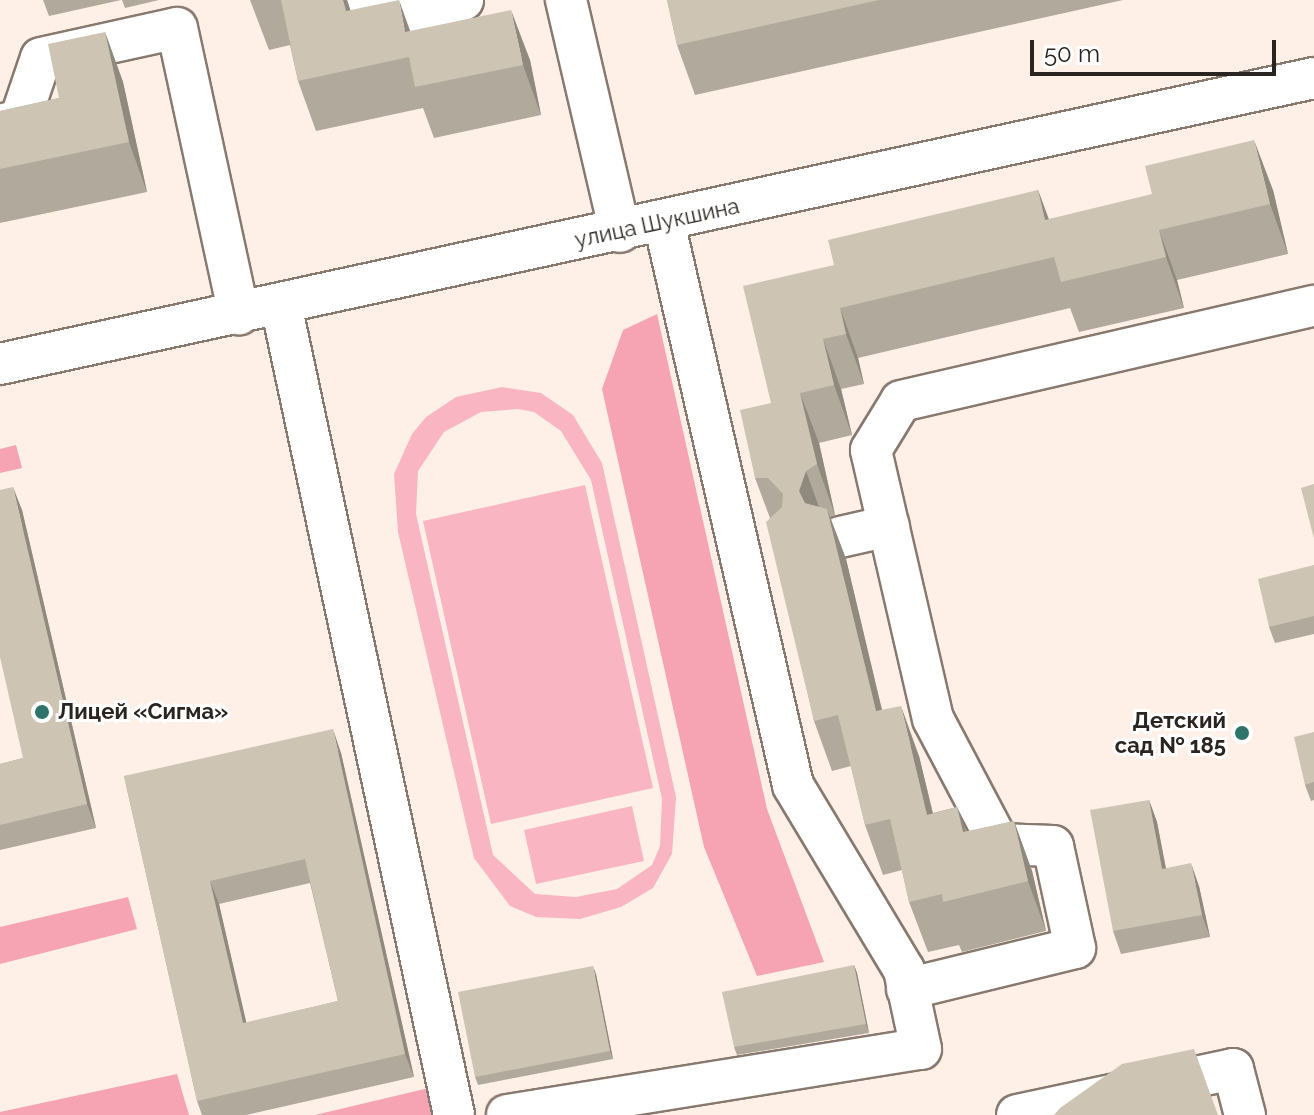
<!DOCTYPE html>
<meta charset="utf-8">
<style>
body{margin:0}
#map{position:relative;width:1314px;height:1115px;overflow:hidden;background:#fef0e7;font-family:Raleway,sans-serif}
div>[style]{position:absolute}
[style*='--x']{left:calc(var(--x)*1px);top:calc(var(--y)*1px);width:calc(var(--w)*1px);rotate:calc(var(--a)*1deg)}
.green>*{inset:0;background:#f9b5c2}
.forest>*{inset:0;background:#f6a3b4}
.roads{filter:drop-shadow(2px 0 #88796f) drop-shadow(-2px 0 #88796f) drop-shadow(0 2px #88796f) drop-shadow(0 -2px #88796f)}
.minor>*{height:40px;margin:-20px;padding:0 20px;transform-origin:20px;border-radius:20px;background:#fff}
.wall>*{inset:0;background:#b1a99b}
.shaded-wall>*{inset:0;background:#90897e}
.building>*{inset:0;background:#cec4b4}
.dots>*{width:22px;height:22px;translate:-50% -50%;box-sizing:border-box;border:4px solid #fff;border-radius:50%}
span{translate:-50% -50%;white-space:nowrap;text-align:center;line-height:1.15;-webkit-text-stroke:6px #fff;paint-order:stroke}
.street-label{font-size:22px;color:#2b2521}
.poi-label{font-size:22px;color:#2b2521;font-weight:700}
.left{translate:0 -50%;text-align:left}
.right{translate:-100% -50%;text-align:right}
.scale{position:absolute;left:1030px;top:40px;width:246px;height:36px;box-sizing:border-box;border:4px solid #2b2521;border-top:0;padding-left:10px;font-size:24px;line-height:28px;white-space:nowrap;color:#2b2521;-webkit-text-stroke:6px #fff;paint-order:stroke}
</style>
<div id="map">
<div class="green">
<div style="clip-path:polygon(evenodd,502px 387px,541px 393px,573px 415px,602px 463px,676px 797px,672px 854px,653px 888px,621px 907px,580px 919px,536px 917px,510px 906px,474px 858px,398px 532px,394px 474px,412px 434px,426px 417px,456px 397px,502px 387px,518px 409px,534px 412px,561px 431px,591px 480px,662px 799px,660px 846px,652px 865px,617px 889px,576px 897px,535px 894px,493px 855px,416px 514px,418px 471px,444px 432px,481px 412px,518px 409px)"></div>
<div style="clip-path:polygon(585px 485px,653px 788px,491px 824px,423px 521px)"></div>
<div style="clip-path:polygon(632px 806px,644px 861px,536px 884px,524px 830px)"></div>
</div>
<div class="forest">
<div style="clip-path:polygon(657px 314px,767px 809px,824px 962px,757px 976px,704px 847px,602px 389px,623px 330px)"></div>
<div style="clip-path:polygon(16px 445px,22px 468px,0 473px,0 449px)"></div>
<div style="clip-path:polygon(128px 897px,137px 929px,0 964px,0 927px)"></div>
<div style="clip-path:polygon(177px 1074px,189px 1115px,0 1115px,0 1112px)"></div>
<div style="clip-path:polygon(433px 1087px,438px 1115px,315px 1115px)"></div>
</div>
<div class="roads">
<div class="minor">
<div style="--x:350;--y:0;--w:41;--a:24.7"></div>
<div style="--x:387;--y:17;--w:78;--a:-12.6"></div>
<div style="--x:566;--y:0;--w:238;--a:76.9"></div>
<div style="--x:0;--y:125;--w:21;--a:-14"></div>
<div style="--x:20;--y:120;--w:65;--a:-71.3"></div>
<div style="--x:41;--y:58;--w:139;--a:-12.4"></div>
<div style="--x:177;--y:28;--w:293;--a:77.8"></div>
<div style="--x:281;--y:305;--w:828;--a:77.94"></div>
<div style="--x:0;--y:364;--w:1345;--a:-12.28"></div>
<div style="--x:840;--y:537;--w:50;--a:-12.7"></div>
<div style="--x:907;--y:989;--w:173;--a:-13.7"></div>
<div style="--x:1075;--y:948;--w:104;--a:-102.2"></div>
<div style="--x:1053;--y:846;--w:54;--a:-177.9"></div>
<div style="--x:999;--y:844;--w:141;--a:-117.8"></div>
<div style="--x:933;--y:719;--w:276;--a:-103"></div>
<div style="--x:871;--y:450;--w:57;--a:-58.5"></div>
<div style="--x:901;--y:401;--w:424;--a:-13"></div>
<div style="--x:507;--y:1115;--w:419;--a:-9.1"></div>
<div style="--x:921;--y:1049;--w:81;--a:-102.1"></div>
<div style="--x:904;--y:970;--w:216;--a:-121"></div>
<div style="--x:793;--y:785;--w:578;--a:-102.91"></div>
<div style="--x:1017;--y:1115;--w:221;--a:-12"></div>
<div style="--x:1233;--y:1069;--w:48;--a:75.4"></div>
</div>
</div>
<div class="wall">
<div style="clip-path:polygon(43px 0,121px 0,49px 16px)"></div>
<div style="clip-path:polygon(122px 0,159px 0,125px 8px)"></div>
<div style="clip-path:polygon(250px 0,347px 0,350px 10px,410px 31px,530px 60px,541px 115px,434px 138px,423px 108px,316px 131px,298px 81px,290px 45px,269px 50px)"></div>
<div style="clip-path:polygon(667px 0,1123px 0,695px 95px,677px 45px)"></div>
<div style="clip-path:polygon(105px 32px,123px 82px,147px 192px,0 223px,0 111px,59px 98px)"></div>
<div style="clip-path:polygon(1038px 190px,1049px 219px,1273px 190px,1288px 254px,1177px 280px,1184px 308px,1079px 332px,1070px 308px,858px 358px,864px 384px,841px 389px,852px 435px,819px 443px,835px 515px,830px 517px,846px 559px,882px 710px,919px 756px,933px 813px,957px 807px,966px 832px,1014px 821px,1032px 871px,1046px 931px,962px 952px,959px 945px,928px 952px,909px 902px,902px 870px,883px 875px,865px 825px,851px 766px,832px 771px,814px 721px,770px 518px,755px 478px,771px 403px,834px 265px)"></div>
<div style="clip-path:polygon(22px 510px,96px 828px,0 850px,0 764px,23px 758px)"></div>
<div style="clip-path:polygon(1314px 565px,1314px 634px,1275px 643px,1269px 627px)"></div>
<div style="clip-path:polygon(1314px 732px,1314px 800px,1311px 801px,1305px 785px)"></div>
<div style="clip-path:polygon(evenodd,341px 753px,414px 1077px,246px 1115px,202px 1115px,197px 1101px,124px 776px,341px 753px,310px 883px,338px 1001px,246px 1023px,219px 904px,310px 883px)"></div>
<div style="clip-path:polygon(1149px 800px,1157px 822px,1166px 868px,1199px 886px,1210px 937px,1121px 954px,1113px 931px)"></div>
<div style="clip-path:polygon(854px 965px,857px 973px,869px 1033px,737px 1055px,734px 1047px)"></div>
<div style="clip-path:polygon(596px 974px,613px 1059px,478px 1085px,475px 1077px)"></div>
</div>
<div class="shaded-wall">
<div style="clip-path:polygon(343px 0,347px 0,357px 29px,346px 11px)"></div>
<div style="clip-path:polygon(399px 0,417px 50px,405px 32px)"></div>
<div style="clip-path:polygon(511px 10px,530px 60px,541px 115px,523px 65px)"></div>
<div style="clip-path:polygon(105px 32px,123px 82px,147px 192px,129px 142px)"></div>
<div style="clip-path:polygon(1254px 140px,1273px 190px,1288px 254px,1270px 204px)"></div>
<div style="clip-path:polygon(1038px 190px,1056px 240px,1045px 220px)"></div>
<div style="clip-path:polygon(1159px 230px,1177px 280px,1184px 308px,1166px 257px)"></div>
<div style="clip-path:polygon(840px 308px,858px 358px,864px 384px,846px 334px)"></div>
<div style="clip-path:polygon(823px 339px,841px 389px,852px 435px,834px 385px)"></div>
<div style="clip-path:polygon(800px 393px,819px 443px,835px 515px,817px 464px)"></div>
<div style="clip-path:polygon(806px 471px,824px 521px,817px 541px,799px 491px)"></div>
<div style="clip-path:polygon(13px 487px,22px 510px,96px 828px,87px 804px)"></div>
<div style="clip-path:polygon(827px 509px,846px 559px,894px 761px,876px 711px)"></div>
<div style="clip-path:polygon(901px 706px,919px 756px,945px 865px,927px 815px)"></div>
<div style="clip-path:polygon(333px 729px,341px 753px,414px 1077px,405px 1054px)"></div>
<div style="clip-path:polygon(1149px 800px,1157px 822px,1170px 891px,1162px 869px)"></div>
<div style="clip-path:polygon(957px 807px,976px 857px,963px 832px)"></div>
<div style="clip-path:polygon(1014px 821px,1032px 871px,1046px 931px,1028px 881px)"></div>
<div style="clip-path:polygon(1191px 863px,1199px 886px,1210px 937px,1202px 915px)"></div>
<div style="clip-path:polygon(210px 881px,219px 904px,252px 1047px,243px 1023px)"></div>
<div style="clip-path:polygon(854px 965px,857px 973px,869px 1033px,866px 1024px)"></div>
<div style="clip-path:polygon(593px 966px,596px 974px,613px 1059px,610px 1051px)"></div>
</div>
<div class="building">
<div style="clip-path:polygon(281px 0,343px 0,346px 11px,399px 0,405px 32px,511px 10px,523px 65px,415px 87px,409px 57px,298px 81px)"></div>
<div style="clip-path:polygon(667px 0,879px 0,677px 45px)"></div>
<div style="clip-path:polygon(105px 32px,129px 142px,0 169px,0 111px,59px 98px,48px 44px)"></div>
<div style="clip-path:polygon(1254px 140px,1270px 204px,1159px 230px,1166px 257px,1061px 282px,1054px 257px,840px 308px,846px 334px,823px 339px,834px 385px,800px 393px,817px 464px,806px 471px,799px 491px,805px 503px,827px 509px,876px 711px,901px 706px,927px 815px,957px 807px,963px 832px,1014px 821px,1028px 881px,943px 902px,942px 894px,909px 902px,890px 819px,865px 825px,838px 715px,814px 721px,766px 522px,782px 507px,783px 494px,768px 478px,755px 478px,740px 410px,771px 403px,743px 286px,834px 265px,828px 240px,1038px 190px,1045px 220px,1152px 194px,1145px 166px)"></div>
<div style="clip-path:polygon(1314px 484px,1314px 539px,1301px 488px)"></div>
<div style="clip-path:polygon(13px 487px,87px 804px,0 825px,0 764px,23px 758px,0 657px,0 490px)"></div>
<div style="clip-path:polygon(1314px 565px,1314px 616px,1269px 627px,1258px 579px)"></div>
<div style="clip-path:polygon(evenodd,333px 729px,405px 1054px,197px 1101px,124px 776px,333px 729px,305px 859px,338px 1001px,243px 1023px,210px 881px,305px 859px)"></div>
<div style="clip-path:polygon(1314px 732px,1314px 782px,1305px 785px,1294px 737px)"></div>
<div style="clip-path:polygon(1149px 800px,1162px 869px,1191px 863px,1202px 915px,1113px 931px,1090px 810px)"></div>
<div style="clip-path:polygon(854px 965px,866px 1024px,734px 1047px,722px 992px)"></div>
<div style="clip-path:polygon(593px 966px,610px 1051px,475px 1077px,458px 992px)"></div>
<div style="clip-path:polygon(1194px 1049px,1218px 1115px,1054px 1115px,1060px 1108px,1122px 1064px)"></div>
</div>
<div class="dots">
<div style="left:42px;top:712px;background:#2e7469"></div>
<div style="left:1242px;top:733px;background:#2e7469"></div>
</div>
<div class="street-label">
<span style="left:657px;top:223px;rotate:-12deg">улица Шукшина</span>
</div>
<div class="poi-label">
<span class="left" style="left:58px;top:712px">Лицей «Сигма»</span>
<span class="right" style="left:1226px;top:733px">Детский<br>сад № 185</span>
</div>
<div class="scale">50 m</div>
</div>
